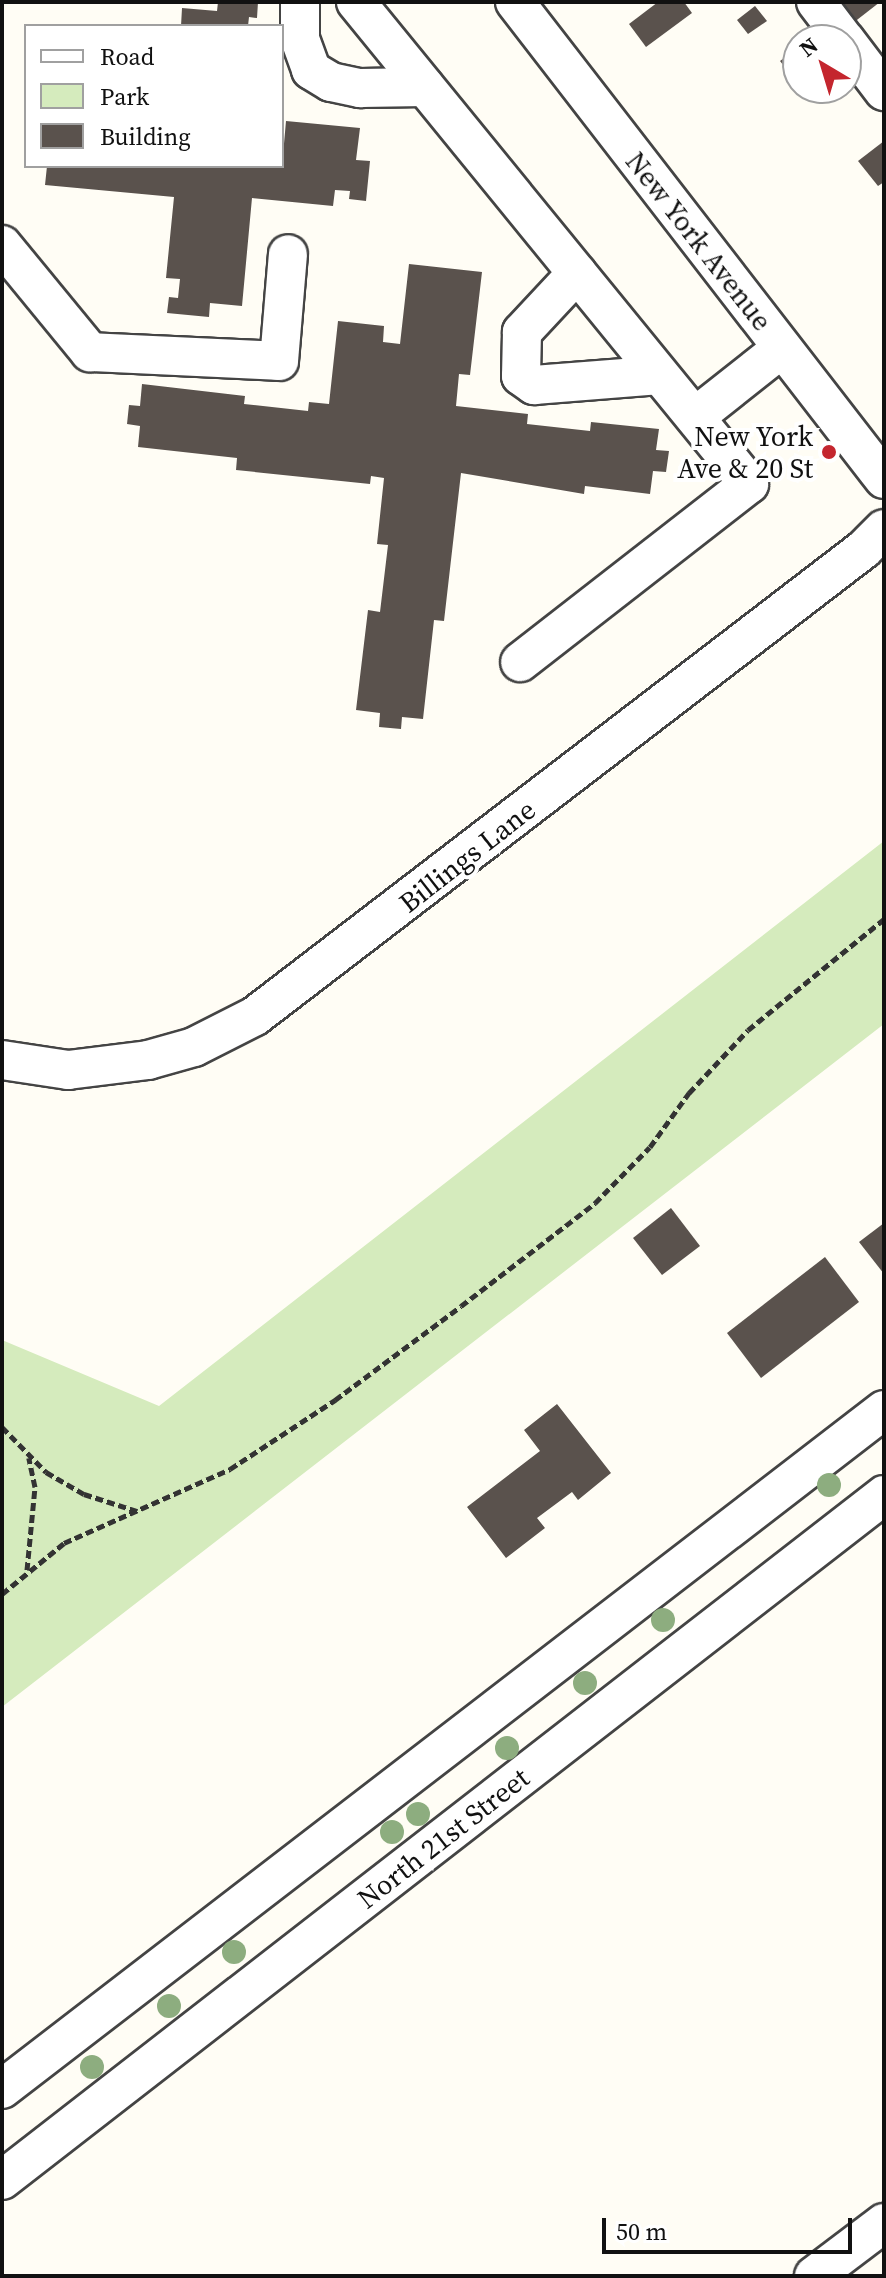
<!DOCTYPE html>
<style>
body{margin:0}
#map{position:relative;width:886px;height:2278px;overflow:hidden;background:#fffdf5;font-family:"Source Serif 4",serif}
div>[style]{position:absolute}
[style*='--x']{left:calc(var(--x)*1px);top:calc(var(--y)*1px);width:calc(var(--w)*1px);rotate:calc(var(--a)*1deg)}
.green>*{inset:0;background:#d5ebbd}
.building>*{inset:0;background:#5a524d}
.path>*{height:5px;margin-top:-2.5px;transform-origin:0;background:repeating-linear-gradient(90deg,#333 0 8px,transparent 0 12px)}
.roads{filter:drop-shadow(2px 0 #444) drop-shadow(-2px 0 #444) drop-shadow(0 2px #444) drop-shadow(0 -2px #444)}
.minor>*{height:38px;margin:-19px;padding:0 19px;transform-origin:19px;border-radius:19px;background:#fff}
.trees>*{width:24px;height:24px;margin:-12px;border-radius:50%;background:#8dad7f}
.dots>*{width:22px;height:22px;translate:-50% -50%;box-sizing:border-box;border:4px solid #fff;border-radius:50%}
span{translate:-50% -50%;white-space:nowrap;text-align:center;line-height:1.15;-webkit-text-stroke:8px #fff;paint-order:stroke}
.street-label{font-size:28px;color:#111}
.poi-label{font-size:28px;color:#111}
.right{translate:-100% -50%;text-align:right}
.frame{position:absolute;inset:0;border:4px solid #111;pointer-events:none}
.legend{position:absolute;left:24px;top:24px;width:260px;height:144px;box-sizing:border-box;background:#fff;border:2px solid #a0a0a0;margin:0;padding:10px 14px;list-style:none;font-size:24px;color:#111}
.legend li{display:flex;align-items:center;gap:16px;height:40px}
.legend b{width:40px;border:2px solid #a0a0a0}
.north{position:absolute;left:782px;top:24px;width:80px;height:80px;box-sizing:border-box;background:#fff;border:2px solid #a0a0a0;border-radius:50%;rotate:322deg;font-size:22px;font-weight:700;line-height:32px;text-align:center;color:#111}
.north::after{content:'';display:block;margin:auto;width:28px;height:36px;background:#c4262e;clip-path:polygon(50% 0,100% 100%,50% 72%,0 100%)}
.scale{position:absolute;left:602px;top:2218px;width:250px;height:36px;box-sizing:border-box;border:4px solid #111;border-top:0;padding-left:10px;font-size:24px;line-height:28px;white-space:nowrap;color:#111;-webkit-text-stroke:6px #fff;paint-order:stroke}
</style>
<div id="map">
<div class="green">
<div style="clip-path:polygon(884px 841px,884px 1024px,2px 1707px,2px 1340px,159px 1406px)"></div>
</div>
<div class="building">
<div style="clip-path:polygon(218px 2px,258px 2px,257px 18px,249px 17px,248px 26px,181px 26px,182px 8px,217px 11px)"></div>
<div style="clip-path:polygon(658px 2px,684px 2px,692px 13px,646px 47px,629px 24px)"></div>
<div style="clip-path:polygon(837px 2px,880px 2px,853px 23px)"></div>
<div style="clip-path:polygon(755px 6px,767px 21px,748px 34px,737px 20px)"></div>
<div style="clip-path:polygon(798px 48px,798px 84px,780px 61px)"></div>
<div style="clip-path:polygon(801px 88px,829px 88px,811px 101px)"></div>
<div style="clip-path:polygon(286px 121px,360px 128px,356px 160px,370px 161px,366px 201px,349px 199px,350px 191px,335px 190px,333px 206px,252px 198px,242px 306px,210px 303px,209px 317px,167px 313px,169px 297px,178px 298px,180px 279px,166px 278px,174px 197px,45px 185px,47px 166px,282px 166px)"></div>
<div style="clip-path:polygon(884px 141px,884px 182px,878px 186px,858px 161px)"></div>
<div style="clip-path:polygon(409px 264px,482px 272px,470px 375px,459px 374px,456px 406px,528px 414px,527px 424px,590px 431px,591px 422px,659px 429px,656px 450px,669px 451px,666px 472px,653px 471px,650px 494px,585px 486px,584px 494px,461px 473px,444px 621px,434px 620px,423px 719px,402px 717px,401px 729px,379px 727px,380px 713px,356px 710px,368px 610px,380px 612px,388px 545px,377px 544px,384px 478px,371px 476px,370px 484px,236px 470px,237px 458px,138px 447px,140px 426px,127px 424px,129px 405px,140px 406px,142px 384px,245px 396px,244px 404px,308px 411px,309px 402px,329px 404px,338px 321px,384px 326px,383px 342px,400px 344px)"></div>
<div style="clip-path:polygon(671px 1208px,700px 1246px,662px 1275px,633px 1238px)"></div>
<div style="clip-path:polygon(884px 1223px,884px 1274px,859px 1242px)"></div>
<div style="clip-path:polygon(825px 1257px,859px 1302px,761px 1378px,727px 1333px)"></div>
<div style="clip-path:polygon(557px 1404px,611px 1473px,578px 1500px,572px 1492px,537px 1518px,545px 1528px,506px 1558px,467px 1507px,540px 1451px,524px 1430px)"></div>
</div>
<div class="path">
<div style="--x:2;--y:1427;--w:63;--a:45.6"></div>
<div style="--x:46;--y:1472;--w:44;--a:30.1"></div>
<div style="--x:84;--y:1494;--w:56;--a:17.8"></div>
<div style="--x:27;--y:1570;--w:83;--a:-84.5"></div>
<div style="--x:35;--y:1487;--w:30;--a:-102"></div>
<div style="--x:2;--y:1594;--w:80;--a:-39.4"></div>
<div style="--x:64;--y:1543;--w:182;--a:-24"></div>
<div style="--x:230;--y:1469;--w:126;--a:-33.3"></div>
<div style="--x:335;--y:1400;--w:157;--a:-36.7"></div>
<div style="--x:461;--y:1306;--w:169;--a:-37.5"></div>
<div style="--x:595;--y:1203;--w:78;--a:-45.5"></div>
<div style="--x:650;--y:1147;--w:67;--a:-54.2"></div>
<div style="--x:689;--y:1093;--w:86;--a:-46.9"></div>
<div style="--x:748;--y:1030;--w:176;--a:-39.2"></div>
</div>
<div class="roads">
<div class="minor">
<div style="--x:300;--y:2;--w:37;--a:90"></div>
<div style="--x:300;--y:39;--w:33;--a:70"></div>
<div style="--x:311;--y:70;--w:23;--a:31"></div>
<div style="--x:331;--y:82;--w:30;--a:12"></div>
<div style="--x:360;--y:88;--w:65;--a:-0.9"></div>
<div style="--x:356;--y:2;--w:622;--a:50.81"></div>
<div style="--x:749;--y:484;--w:290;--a:142.1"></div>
<div style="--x:515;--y:2;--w:603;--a:52.28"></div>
<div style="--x:816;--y:2;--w:48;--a:52.7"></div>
<div style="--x:846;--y:41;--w:63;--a:52.8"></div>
<div style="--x:2;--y:245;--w:139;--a:50.6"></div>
<div style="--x:90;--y:352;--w:189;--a:2.7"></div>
<div style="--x:279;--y:361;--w:107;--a:-85.2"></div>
<div style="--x:577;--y:273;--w:81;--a:133"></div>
<div style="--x:522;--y:332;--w:44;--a:91.3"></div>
<div style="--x:521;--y:376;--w:16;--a:35"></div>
<div style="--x:534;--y:385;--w:126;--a:-4.5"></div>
<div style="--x:695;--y:417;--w:111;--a:-38.4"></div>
<div style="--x:2;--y:1060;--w:67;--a:8.6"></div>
<div style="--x:68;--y:1070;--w:81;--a:-7.1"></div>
<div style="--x:148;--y:1060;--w:48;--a:-15.8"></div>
<div style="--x:194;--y:1047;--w:68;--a:-26.9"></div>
<div style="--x:255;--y:1016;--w:767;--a:-37.48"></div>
<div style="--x:864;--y:549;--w:28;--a:-45"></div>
<div style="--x:2;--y:2089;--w:1113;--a:-37.59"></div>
<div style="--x:2;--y:2180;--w:1117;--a:-37.83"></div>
<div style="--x:814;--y:2276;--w:88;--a:-37.1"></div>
</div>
</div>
<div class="trees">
<div style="left:829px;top:1485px"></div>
<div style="left:663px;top:1620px"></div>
<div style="left:585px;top:1683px"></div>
<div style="left:507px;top:1748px"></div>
<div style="left:418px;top:1814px"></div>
<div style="left:392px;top:1832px"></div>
<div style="left:234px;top:1952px"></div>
<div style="left:169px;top:2006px"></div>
<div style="left:92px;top:2067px"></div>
</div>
<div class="dots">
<div style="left:829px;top:452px;background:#c4262e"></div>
</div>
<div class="street-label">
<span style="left:699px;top:241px;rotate:52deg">New York Avenue</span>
<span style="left:467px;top:856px;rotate:-38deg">Billings Lane</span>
<span style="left:443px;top:1838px;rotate:-38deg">North 21st Street</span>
</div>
<div class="poi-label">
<span class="right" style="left:813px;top:452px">New York<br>Ave &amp; 20 St</span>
</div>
<div class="frame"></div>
<ul class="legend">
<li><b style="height:10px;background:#fff"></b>Road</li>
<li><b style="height:22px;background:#d5ebbd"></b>Park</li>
<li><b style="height:22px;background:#5a524d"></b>Building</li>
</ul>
<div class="north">N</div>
<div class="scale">50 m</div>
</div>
